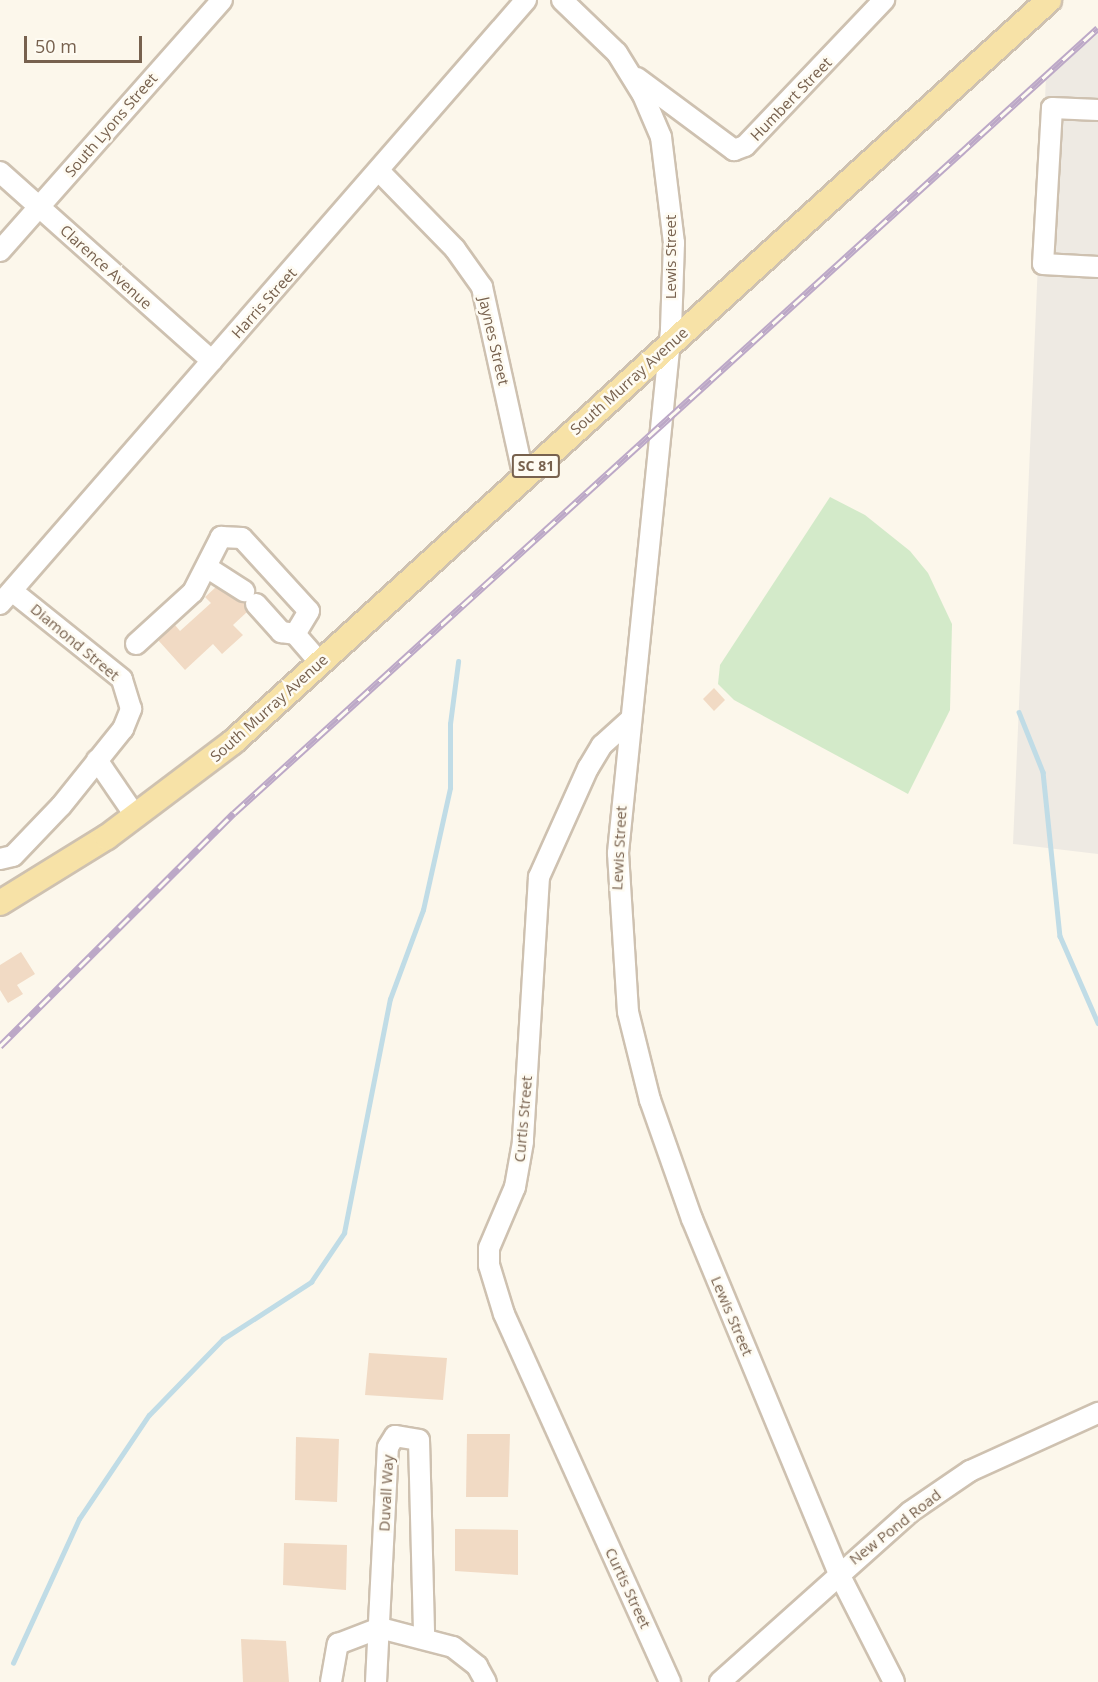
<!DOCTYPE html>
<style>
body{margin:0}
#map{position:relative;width:1098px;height:1682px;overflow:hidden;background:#fcf7eb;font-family:"Open Sans",sans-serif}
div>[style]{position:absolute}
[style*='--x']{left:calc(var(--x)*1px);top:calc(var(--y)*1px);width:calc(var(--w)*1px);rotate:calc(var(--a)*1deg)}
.industrial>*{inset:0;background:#eeeae3}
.green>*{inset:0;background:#d3eac9}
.stream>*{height:4.5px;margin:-2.25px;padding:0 2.25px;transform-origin:2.25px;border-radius:2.25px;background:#c0dce6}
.building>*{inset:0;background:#f1dac4}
.roads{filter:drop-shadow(2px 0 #cec1b0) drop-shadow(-2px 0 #cec1b0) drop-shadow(0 2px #cec1b0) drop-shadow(0 -2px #cec1b0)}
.minor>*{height:20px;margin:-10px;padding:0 10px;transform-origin:10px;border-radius:10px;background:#fff}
.major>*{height:24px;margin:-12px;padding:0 12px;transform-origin:12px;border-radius:12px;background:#f7e2a7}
.rail>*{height:7px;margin-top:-3.5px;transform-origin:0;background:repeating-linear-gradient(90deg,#fefbf2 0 14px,#bca8c7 0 28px);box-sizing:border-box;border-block:2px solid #bca8c7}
span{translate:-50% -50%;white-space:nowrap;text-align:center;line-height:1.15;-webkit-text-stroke:5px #fefbf2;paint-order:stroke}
.shield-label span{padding:2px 4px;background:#fefbf2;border:2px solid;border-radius:4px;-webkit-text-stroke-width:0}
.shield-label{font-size:14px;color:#77614e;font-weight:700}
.street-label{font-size:15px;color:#77614e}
.scale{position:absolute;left:24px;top:36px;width:118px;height:27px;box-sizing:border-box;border:3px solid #77614e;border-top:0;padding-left:8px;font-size:18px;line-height:21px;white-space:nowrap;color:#77614e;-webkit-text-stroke:4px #fefbf2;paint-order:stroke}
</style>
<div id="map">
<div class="industrial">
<div style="clip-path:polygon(1098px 34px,1098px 854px,1013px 844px,1046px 76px)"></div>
</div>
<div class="green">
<div style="clip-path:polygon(830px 497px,865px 515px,910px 551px,928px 573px,952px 624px,950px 710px,908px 794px,734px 700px,718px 684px,720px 665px)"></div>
</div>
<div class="stream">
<div style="--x:1019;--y:712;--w:65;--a:68.2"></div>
<div style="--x:1043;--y:772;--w:165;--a:84.1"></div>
<div style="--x:1060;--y:936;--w:95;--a:66.4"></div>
<div style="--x:13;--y:1663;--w:158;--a:-65.4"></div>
<div style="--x:79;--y:1519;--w:125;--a:-56.1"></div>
<div style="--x:149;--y:1415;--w:106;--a:-45.8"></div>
<div style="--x:223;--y:1339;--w:105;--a:-32.9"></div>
<div style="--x:311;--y:1282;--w:59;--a:-56"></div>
<div style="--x:344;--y:1233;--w:238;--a:-78.9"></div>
<div style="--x:390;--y:999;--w:95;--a:-69.7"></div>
<div style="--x:423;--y:910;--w:125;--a:-77.5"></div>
<div style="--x:450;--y:788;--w:64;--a:-90"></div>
<div style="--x:450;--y:724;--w:63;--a:-82.6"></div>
</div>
<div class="building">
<div style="clip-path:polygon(216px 587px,244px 603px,247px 612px,233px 625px,243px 635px,222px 654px,213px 644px,185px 670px,158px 640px,175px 625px,180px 631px,211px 603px,205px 597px)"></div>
<div style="clip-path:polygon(714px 688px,725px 700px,714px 711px,703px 699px)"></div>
<div style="clip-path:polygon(21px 952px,35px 974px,17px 985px,23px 994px,8px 1003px,0 990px,0 965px)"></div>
<div style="clip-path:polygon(369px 1353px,447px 1358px,443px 1400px,365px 1395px)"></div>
<div style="clip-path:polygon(467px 1434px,510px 1434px,508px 1497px,466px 1497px)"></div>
<div style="clip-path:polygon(296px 1437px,339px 1439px,337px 1502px,295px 1500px)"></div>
<div style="clip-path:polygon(455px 1529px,518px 1530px,518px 1575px,455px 1571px)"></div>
<div style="clip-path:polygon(284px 1543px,347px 1545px,346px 1590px,283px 1585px)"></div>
<div style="clip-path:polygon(241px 1639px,286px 1641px,289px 1682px,243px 1682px)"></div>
</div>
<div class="roads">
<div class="minor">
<div style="--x:562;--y:0;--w:76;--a:43.9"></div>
<div style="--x:617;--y:53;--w:49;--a:58.2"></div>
<div style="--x:643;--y:95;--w:46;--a:66.8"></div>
<div style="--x:661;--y:137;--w:107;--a:83"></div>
<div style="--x:674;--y:243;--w:87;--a:92"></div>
<div style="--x:671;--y:330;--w:526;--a:95.79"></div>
<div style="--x:618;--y:853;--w:159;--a:86.4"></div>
<div style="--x:628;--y:1012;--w:91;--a:76"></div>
<div style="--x:650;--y:1100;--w:126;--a:70.6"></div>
<div style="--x:692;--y:1219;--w:382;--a:67.5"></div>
<div style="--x:838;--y:1572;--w:123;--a:63"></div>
<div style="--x:637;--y:78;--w:121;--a:36.6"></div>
<div style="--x:734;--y:150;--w:12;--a:-20"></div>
<div style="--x:745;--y:146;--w:202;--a:-46.4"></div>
<div style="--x:1098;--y:110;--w:46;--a:-177.5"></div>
<div style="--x:1052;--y:108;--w:156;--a:93.3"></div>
<div style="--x:1043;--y:264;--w:55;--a:3.1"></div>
<div style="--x:379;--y:171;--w:109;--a:45.7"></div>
<div style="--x:455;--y:249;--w:47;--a:54.6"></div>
<div style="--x:482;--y:287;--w:196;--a:77.6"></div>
<div style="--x:0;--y:172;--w:284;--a:41.7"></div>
<div style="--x:0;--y:251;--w:335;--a:-48.5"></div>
<div style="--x:208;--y:568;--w:43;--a:32.6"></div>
<div style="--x:0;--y:604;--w:801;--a:-48.95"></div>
<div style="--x:256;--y:604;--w:38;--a:48"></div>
<div style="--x:281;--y:632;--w:14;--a:8"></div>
<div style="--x:136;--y:644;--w:77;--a:-42.4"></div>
<div style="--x:193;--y:592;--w:62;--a:-63"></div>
<div style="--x:221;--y:537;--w:21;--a:3"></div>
<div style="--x:242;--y:538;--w:99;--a:47.5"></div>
<div style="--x:309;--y:611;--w:27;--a:121"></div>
<div style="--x:295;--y:634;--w:38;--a:49"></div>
<div style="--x:630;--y:720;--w:38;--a:138"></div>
<div style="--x:602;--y:745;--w:27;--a:121"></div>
<div style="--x:588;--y:768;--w:120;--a:114.2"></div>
<div style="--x:539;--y:877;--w:265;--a:93.5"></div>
<div style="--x:523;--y:1142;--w:46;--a:100.1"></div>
<div style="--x:515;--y:1187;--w:66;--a:113.1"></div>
<div style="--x:489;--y:1248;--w:17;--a:90"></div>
<div style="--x:489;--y:1265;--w:51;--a:73"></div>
<div style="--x:504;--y:1314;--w:404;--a:65.7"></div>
<div style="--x:97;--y:760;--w:69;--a:55.6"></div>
<div style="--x:0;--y:859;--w:13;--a:-13"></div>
<div style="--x:13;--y:856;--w:69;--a:-46.2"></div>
<div style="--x:61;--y:806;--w:99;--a:-51.2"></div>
<div style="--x:123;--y:729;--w:22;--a:-68"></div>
<div style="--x:131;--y:709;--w:31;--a:-107"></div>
<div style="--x:122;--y:679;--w:141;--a:-141.3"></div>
<div style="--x:331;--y:1682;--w:39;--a:-80"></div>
<div style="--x:338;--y:1644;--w:45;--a:-20.9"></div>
<div style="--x:380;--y:1628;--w:75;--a:14.6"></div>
<div style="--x:453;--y:1647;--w:31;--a:38"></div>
<div style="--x:477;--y:1666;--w:18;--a:61"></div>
<div style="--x:376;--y:1682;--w:235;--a:-87.1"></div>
<div style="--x:388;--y:1447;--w:13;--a:-58"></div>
<div style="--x:395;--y:1436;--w:24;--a:9"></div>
<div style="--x:419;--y:1440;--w:196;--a:88.5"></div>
<div style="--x:720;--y:1682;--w:255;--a:-41.8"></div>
<div style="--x:910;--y:1512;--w:73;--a:-34.3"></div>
<div style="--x:970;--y:1471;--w:141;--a:-24.4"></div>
</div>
<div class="major">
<div style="--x:0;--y:903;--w:126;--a:-31.7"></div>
<div style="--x:107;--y:837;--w:158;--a:-37"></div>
<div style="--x:233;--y:742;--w:1103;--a:-42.28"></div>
</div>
</div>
<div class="rail">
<div style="--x:0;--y:1046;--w:330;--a:-44.9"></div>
<div style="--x:234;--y:813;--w:1167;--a:-42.26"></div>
</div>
<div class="shield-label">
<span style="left:536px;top:466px">SC 81</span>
</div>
<div class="street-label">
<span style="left:791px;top:99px;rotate:-46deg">Humbert Street</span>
<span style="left:111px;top:125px;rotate:-49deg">South Lyons Street</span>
<span style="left:671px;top:257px;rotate:-90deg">Lewis Street</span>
<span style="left:106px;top:267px;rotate:42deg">Clarence Avenue</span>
<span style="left:264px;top:303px;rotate:-48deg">Harris Street</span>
<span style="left:494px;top:341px;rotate:77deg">Jaynes Street</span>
<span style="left:629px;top:381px;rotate:-42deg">South Murray Avenue</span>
<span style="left:75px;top:642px;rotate:40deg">Diamond Street</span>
<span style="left:269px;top:708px;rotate:-42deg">South Murray Avenue</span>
<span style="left:619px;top:848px;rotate:-87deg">Lewis Street</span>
<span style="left:523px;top:1119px;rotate:-85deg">Curtis Street</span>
<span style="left:732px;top:1316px;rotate:67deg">Lewis Street</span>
<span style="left:386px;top:1493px;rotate:-87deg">Duvall Way</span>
<span style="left:895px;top:1527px;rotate:-38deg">New Pond Road</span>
<span style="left:628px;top:1588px;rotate:65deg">Curtis Street</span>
</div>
<div class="scale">50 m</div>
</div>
